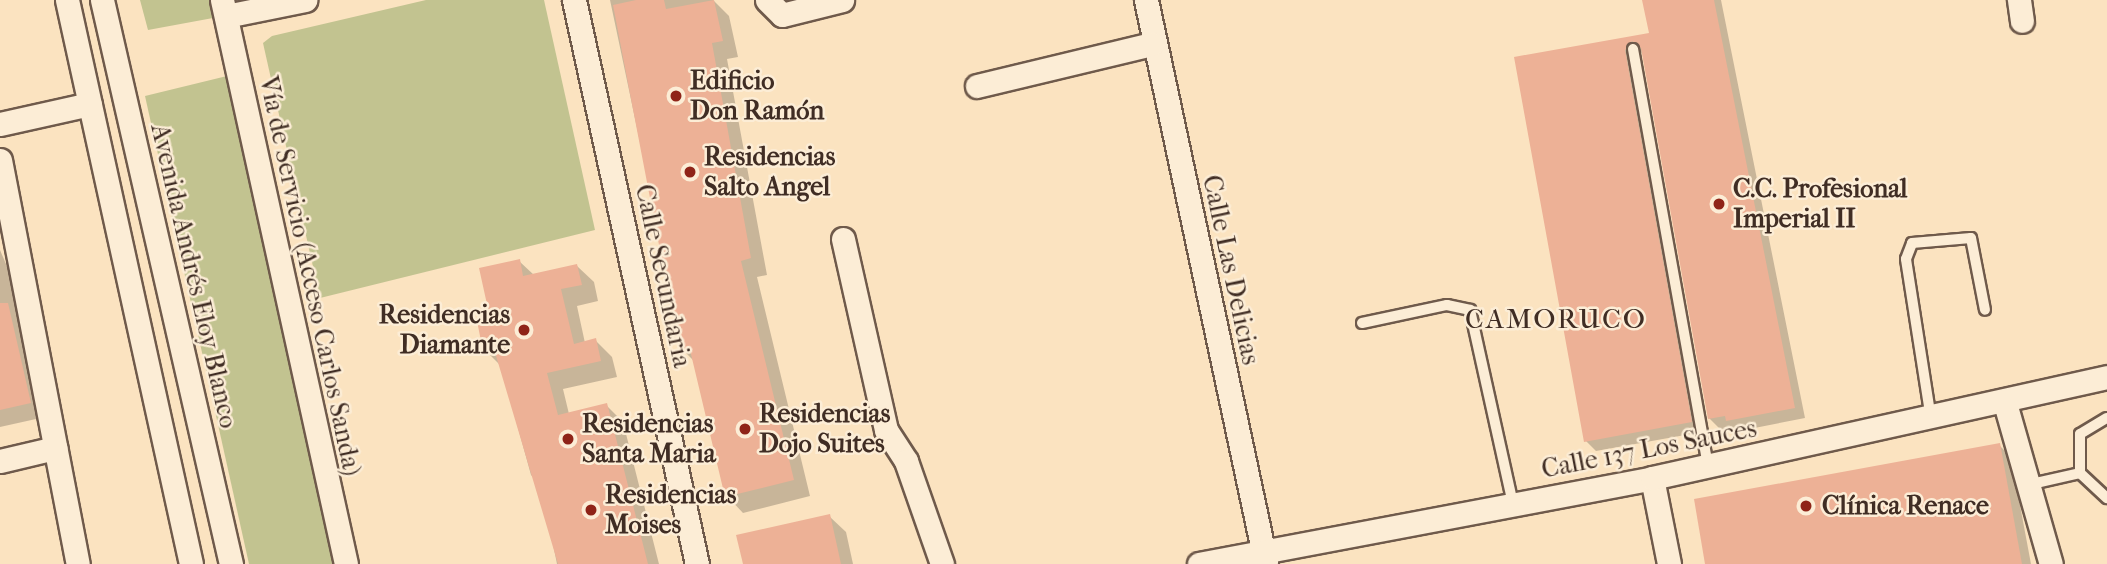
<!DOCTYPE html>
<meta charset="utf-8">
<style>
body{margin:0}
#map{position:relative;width:2107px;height:564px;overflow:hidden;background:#fbe3c0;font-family:"IM FELL French Canon",serif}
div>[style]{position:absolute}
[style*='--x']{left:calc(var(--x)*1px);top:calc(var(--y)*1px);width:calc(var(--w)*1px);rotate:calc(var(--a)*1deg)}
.green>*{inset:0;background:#c2c390}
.shadow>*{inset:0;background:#0003}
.building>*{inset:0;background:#edb196}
.roads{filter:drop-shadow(2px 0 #6f5a4b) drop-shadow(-2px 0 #6f5a4b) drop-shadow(0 2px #6f5a4b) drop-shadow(0 -2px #6f5a4b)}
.service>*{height:10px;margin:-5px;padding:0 5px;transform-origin:5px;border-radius:5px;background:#fcedd6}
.minor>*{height:23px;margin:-11.5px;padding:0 11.5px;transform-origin:11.5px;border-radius:11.5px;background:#fcedd6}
.dots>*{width:19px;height:19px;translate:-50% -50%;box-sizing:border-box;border:4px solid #fcedd6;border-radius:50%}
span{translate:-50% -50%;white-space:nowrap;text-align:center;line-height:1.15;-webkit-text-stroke:5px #fcedd6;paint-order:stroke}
.poi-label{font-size:26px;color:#402d24;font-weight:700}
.left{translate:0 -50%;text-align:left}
.right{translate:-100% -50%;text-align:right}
.street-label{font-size:26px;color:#402d24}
.neighbourhood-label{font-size:28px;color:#402d24;letter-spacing:2px}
</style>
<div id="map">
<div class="green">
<div style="clip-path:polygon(140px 0,209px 0,213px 18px,148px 30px)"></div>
<div style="clip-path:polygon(426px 0,544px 0,595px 230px,320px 298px,263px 43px,272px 36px)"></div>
<div style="clip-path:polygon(227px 76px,334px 564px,249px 564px,145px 96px)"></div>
</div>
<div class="shadow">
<div style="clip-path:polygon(610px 0,713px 0,729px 16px,738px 57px,727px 59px,767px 275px,757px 277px,810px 496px,743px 513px,727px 496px,694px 361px,684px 351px)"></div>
<div style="clip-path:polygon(1644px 0,1721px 0,1805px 418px,1739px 431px,1720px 429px,1709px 418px,1643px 51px,1635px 62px,1702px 432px,1596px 451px,1586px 441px,1516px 58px,1651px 34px)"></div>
<div style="clip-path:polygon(0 250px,15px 285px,45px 417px,0 427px)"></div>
<div style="clip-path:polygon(519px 261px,534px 275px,577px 266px,594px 282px,598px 301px,577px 306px,585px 343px,595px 340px,612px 357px,617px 377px,563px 389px,569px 414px,606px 405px,623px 422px,659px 564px,557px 564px,541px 485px,531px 475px,501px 366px,485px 350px)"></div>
<div style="clip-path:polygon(1999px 445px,2011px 457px,2031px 564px,1707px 564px)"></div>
<div style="clip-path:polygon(829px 516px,846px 532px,853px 564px,745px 564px)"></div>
</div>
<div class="building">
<div style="clip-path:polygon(636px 0,664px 0,666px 9px,714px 0,723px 41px,712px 43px,751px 258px,741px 261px,794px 480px,725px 497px,690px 350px,682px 352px,669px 297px,613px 5px)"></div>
<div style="clip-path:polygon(1642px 0,1714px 0,1795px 408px,1726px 421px,1725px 416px,1708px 419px,1641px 48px,1632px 41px,1625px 50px,1692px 422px,1584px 442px,1514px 57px,1649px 33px)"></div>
<div style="clip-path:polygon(520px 259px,523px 276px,577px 264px,582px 285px,561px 289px,574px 344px,596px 338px,601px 361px,547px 373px,558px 415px,607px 403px,648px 564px,558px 564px,494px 349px,483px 351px,477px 321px,490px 318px,479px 268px)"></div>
<div style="clip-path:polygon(0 303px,8px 303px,31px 403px,0 410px)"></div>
<div style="clip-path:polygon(2000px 443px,2022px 564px,1705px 564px,1694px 499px)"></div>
<div style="clip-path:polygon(830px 514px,841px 564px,743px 564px,736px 535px)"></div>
</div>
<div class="roads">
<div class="service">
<div style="--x:1633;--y:49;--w:424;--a:79.8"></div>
<div style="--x:1362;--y:323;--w:87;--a:-12"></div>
<div style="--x:1447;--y:305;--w:24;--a:12"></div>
<div style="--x:1470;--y:310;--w:199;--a:77.5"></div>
<div style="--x:1931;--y:419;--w:162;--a:-98.9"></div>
<div style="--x:1906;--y:259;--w:17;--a:-69"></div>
<div style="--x:1912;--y:243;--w:59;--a:-4.8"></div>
<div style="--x:1971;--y:238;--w:73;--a:79"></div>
<div style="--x:2080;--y:473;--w:39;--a:-90"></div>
<div style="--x:2080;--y:434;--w:31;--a:-31"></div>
<div style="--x:2027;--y:485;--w:54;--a:-12.8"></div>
<div style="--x:2080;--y:473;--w:37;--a:43"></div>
</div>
<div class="minor">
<div style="--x:67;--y:0;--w:577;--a:77.6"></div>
<div style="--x:102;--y:0;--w:579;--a:77.12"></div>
<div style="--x:222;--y:0;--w:577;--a:77.6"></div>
<div style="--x:574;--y:0;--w:577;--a:77.7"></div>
<div style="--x:767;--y:0;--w:21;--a:45"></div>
<div style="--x:782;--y:15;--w:62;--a:-14"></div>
<div style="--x:1146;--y:0;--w:577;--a:77.99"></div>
<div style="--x:2019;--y:0;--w:21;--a:82"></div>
<div style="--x:226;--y:16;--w:81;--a:-11.4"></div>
<div style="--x:977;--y:86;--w:180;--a:-13.5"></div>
<div style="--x:0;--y:124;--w:92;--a:-12.5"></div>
<div style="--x:0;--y:160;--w:411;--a:79.1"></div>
<div style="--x:843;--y:239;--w:196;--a:77.3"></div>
<div style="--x:886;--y:430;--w:37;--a:57"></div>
<div style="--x:906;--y:461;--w:109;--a:70.7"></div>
<div style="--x:2005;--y:403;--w:167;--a:74.1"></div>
<div style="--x:0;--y:461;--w:57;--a:-13.3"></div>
<div style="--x:1652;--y:478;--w:88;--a:78.8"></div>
<div style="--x:1199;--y:564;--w:461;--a:-10.7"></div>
<div style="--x:1652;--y:478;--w:466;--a:-12.5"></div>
</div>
</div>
<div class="dots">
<div style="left:676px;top:96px;background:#8f2418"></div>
<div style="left:690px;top:172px;background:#8f2418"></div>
<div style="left:1719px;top:204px;background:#8f2418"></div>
<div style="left:524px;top:330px;background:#8f2418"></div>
<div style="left:745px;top:429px;background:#8f2418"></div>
<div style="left:568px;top:439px;background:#8f2418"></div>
<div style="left:1806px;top:506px;background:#8f2418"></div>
<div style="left:591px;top:510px;background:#8f2418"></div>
</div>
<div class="poi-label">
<span class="left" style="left:690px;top:96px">Edificio<br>Don Ramón</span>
<span class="left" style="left:704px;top:172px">Residencias<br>Salto Angel</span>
<span class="left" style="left:1733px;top:204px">C.C. Profesional<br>Imperial II</span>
<span class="right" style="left:510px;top:330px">Residencias<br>Diamante</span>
<span class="left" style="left:759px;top:429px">Residencias<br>Dojo Suites</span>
<span class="left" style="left:582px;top:439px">Residencias<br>Santa Maria</span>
<span class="left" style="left:605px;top:510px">Residencias<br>Moises</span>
<span class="left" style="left:1822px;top:506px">Clínica Renace</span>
</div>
<div class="street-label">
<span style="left:1231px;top:270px;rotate:78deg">Calle Las Delicias</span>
<span style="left:194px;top:276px;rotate:77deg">Avenida Andrés Eloy Blanco</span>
<span style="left:310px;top:276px;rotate:78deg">Vía de Servicio (Acceso Carlos Sanda)</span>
<span style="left:663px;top:276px;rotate:78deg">Calle Secundaria</span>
<span style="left:1649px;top:449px;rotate:-11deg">Calle 137 Los Sauces</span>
</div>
<div class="neighbourhood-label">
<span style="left:1556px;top:319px">CAMORUCO</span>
</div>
</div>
